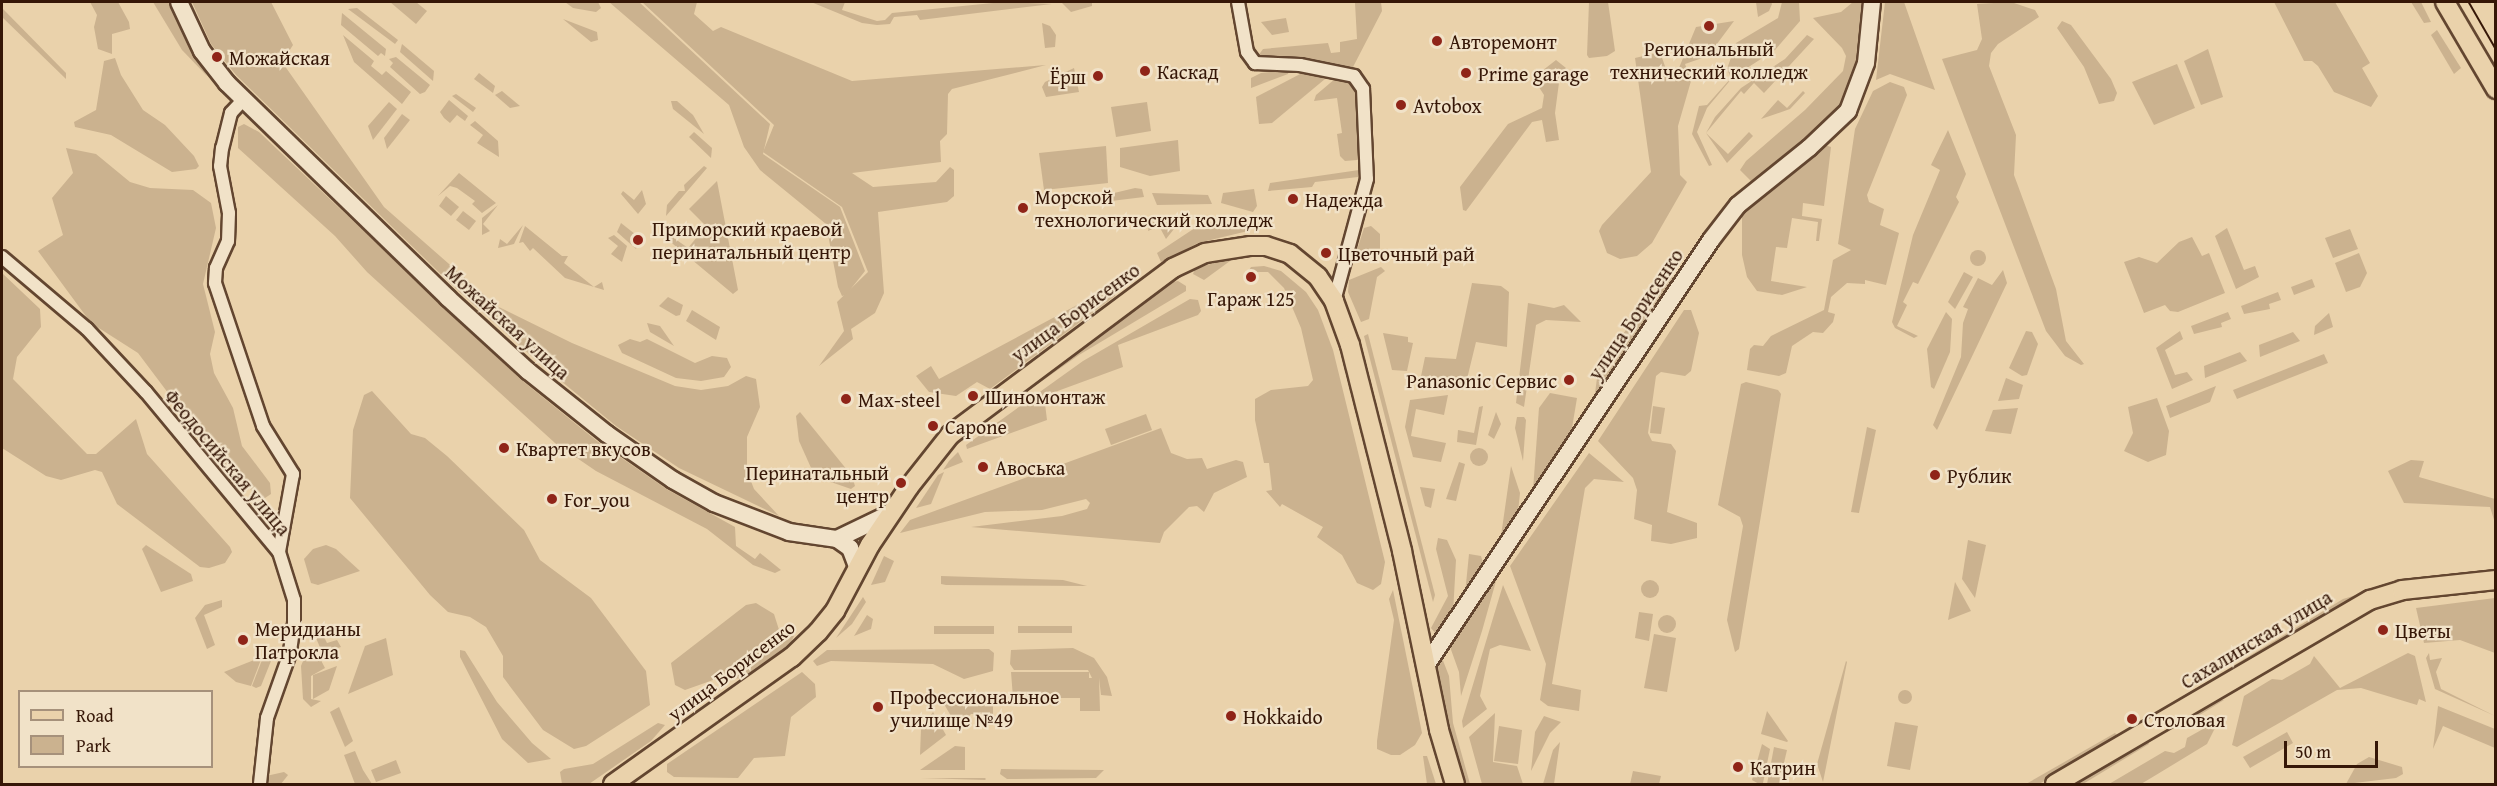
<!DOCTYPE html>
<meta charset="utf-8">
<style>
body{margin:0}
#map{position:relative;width:2497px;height:786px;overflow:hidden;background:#ead2ab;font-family:"Gentium Book Plus",serif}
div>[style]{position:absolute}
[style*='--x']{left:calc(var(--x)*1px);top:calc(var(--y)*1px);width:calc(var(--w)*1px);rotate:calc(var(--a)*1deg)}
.green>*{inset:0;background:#cbb28f}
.round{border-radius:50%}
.roads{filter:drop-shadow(2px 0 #634630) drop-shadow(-2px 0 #634630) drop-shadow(0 2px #634630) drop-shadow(0 -2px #634630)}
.street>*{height:12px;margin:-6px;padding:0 6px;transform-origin:6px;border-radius:6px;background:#f1e2c8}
.secondary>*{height:16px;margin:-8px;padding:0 8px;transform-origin:8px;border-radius:8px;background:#f1e2c8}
.primary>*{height:18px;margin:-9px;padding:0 9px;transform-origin:9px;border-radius:9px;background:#ead2ab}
.tram>*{height:1.5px;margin:-0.75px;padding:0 0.75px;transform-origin:0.75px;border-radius:0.75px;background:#361707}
.dots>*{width:16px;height:16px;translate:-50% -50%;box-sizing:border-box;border:3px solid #f1e2c8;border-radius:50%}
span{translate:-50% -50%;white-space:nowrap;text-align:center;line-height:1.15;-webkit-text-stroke:4.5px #f1e2c8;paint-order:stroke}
.poi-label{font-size:20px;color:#361707}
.left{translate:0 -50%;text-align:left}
.right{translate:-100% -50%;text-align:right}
.street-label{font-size:20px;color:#361707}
.frame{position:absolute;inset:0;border:3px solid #361707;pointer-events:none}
.legend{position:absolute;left:18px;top:690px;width:195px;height:78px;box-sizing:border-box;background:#f1e2c8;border:2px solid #a6917b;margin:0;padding:8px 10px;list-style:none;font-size:18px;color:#361707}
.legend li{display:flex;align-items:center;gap:12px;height:30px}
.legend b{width:30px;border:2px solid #a6917b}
.scale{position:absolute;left:2284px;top:741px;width:94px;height:27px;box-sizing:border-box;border:3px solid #361707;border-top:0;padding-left:8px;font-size:18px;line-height:21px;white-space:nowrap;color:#361707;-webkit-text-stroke:4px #f1e2c8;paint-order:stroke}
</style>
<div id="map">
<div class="green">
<div style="clip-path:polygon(90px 2px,118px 2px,129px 22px,130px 29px,112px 34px,112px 54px,98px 49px,94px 27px,97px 15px)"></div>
<div style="clip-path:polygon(153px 2px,169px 2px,207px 76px,182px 50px)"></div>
<div style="clip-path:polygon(192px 2px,271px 2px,293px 45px,282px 62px,384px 207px,497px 306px,572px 343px,675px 386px,701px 390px,728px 386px,746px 376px,756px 379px,760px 407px,747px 437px,747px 471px,754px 489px,779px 516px,679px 468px,616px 426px,539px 363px,453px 286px,236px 75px,211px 44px)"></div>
<div style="clip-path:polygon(390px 2px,416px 2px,427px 11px,416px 24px)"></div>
<div style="clip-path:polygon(565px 2px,598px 2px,601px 8px,596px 12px,573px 8px)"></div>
<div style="clip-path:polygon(609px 2px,639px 2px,770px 124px,763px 154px,840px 207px,865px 271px,846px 295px,842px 296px,838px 287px,826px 224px,760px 170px,744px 147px,729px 105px)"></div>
<div style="clip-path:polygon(642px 2px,697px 2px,694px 14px,713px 31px,721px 27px,852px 81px,1046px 65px,952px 89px,948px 94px,947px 134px,940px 141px,941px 162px,852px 173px,873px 187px,936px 182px,950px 167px,954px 170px,954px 196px,947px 202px,878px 212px,884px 293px,875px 313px,851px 329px,853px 339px,819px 366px,844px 331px,837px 302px,868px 272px,842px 207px,763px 152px,774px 125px)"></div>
<div style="clip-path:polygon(811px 2px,845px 2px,842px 10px,877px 21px,885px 20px,892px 13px,1003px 2px,1052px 4px,920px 20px,917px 15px,894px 17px,890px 24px,877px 25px,862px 23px)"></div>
<div style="clip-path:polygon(1061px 2px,1092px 2px,1092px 6px,1071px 12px)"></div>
<div style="clip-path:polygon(1381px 2px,1382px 11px,1353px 67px,1258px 56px,1263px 49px,1328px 43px,1331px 53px,1340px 52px,1340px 42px,1357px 39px,1355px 3px)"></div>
<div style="clip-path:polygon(1589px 2px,1608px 2px,1615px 51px,1607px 56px,1589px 58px,1587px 55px)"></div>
<div style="clip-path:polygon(1756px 2px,1771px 2px,1772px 4px,1769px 11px,1758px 17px)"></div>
<div style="clip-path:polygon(1782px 2px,1799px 2px,1800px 21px,1775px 50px,1733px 77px,1707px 108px,1697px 132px,1712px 165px,1709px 166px,1692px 134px,1699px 106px,1707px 105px,1731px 78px,1727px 69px,1736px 43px,1778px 18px)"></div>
<div style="clip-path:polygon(1853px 2px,1864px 2px,1859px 63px,1841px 108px,1804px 143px,1751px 181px,1740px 170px,1746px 161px,1805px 110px,1843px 71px,1846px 56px,1842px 48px,1813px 18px,1841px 12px)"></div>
<div style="clip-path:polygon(1885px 2px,1904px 2px,1935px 90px,1890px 74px,1876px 80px)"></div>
<div style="clip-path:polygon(2011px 2px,2035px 10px,2039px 17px,1998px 44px,1991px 53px,1989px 66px,2016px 135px,2014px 175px,2056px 289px,2066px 341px,2084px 364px,2081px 365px,2065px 356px,2046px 331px,1942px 59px,1977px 50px,1982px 39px,1977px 4px)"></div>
<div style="clip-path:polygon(2274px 2px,2335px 2px,2370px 63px,2362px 68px,2378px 96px,2371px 107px,2334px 92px,2318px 66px,2312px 61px,2304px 61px)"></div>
<div style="clip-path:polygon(2411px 2px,2421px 2px,2431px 22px,2424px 23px)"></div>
<div style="clip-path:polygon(2px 8px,66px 73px,66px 79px,2px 17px)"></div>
<div style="clip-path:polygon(357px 8px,398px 40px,395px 44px,348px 9px)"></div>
<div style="clip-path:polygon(342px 13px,386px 49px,385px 56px,381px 53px,378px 56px,341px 25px)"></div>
<div style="clip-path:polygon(1286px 18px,1289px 32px,1272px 35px,1261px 22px)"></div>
<div style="clip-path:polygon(563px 19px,597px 32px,598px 40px,591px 42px)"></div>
<div style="clip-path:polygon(1734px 21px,1708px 56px,1685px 64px,1691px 81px,1678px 126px,1680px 175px,1687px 182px,1652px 243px,1637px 256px,1620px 259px,1607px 253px,1599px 231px,1602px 225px,1651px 172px,1635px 58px,1660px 52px,1666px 69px,1676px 75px,1696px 27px)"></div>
<div style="clip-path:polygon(2062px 21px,2071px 25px,2111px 79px,2117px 93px,2114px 101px,2099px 104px,2084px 67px,2057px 28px)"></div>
<div style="clip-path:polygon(1042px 23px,1050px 26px,1056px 35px,1055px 47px,1045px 48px)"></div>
<div style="clip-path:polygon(2437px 30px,2461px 68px,2454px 74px,2431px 35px)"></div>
<div style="clip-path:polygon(343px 35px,374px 61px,371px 66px,382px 75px,386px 71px,411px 92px,402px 104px,354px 62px)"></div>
<div style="clip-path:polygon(1807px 35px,1814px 39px,1764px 93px,1754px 83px,1744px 94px,1741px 91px,1706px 133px,1728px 154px,1749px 132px,1753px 136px,1727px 163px,1706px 133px,1715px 117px,1741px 88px,1785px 59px)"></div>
<div style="clip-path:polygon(402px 44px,434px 71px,433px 81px,400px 52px)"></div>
<div style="clip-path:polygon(2208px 49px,2223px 97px,2201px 105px,2184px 61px)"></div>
<div style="clip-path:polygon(396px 57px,430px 85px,425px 92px,420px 94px,390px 67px,393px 63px,389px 59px)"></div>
<div style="clip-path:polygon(115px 58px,121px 75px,143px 110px,165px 125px,194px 156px,199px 166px,196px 169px,172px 172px,111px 135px,75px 127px,74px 122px,96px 110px,104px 61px)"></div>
<div style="clip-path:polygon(1556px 60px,1566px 68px,1560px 75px,1555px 113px,1559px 140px,1546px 142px,1542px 120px,1532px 122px,1466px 211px,1463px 210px,1460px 187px,1508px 124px,1542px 108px,1544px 95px,1533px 78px)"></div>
<div style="clip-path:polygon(2177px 64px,2195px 108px,2154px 125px,2132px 82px)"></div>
<div style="clip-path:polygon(1074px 68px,1079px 92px,1046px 97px,1042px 87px,1045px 82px)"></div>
<div style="clip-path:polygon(1289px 70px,1288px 74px,1251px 88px,1251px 78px,1261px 73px)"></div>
<div style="clip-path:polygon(1304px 72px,1325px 79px,1272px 123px,1259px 124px,1256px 97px)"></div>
<div style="clip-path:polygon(479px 73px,495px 86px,493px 93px,474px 79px)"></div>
<div style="clip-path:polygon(1336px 78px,1352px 81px,1358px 91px,1361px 158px,1357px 160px,1345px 161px,1340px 156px,1337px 134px,1342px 133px,1337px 98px,1314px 101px,1316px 95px)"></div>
<div style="clip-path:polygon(1890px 82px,1904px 87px,1907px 95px,1867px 195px,1869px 202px,1884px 209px,1880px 225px,1899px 233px,1886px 285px,1865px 280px,1865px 284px,1847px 283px,1831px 297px,1828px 312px,1835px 314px,1833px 322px,1823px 333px,1813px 332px,1792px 346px,1786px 373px,1779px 376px,1747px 370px,1750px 349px,1754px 345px,1763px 346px,1771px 336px,1824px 310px,1833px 260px,1851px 250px,1838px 244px,1855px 129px,1873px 91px)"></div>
<div style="clip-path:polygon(502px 91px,520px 106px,510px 108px,495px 95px)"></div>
<div style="clip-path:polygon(1803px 91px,1805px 93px,1790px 109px,1761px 119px,1778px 100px,1787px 108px)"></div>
<div style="clip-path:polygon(456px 94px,476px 108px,473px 112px,452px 96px)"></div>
<div style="clip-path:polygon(449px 100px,468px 116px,465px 121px,457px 115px,450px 123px,444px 118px,440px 112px)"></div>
<div style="clip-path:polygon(671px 101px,677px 101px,693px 115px,704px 134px,673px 109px)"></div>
<div style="clip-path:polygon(389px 102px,397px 109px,373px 140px,368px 126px)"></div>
<div style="clip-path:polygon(1147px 102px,1151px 131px,1116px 137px,1111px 107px)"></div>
<div style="clip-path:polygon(402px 114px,410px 120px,387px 149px,384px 138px)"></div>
<div style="clip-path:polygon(475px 121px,498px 141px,499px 157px,477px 143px,483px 135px,470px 125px)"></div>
<div style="clip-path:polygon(244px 124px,259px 132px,519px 378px,597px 441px,668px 490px,735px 527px,736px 546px,755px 559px,760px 553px,781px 570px,775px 573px,753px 565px,707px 529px,596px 471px,555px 443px,367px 272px,335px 236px,238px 148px,238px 127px)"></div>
<div style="clip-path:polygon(1948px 130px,1966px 174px,1956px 197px,1959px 202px,1918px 284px,1913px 282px,1903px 302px,1907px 305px,1897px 326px,1918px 336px,1914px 338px,1895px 328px,1892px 322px,1913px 235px,1940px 170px,1931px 165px)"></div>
<div style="clip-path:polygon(694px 132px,712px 148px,711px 158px,689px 137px)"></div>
<div style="clip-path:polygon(1178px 140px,1180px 171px,1150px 176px,1120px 167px,1120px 148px)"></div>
<div style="clip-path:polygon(1825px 145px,1831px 147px,1824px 206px,1803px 203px,1802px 216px,1822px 219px,1819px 241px,1816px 241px,1818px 222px,1792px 218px,1787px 248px,1776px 247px,1771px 281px,1807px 287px,1782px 295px,1757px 291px,1747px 277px,1742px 255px,1742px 214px)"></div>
<div style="clip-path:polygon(1106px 146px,1108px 183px,1044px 190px,1039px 153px)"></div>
<div style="clip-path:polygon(66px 148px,96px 154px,130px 182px,150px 188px,193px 190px,211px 203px,216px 228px,203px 284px,215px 332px,210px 354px,214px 373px,233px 408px,242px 446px,270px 483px,271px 494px,265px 498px,257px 496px,211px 450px,138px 353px,91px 323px,38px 251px,63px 235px,52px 198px,73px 173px)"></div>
<div style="clip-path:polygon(704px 166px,707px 168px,666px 216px,667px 205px,679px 191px,685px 191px,684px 185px)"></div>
<div style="clip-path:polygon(1359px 170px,1358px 177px,1315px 182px,1312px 187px,1268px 191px,1270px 183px)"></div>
<div style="clip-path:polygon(459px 173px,496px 203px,482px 213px,472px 204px,475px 201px,457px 188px,450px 186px,438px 196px)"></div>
<div style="clip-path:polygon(717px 181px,738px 290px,733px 294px,667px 239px,671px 236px,688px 248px,706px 226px,689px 209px)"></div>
<div style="clip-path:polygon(1135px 188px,1142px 189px,1144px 197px,1111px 201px,1110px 194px)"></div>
<div style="clip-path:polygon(1254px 189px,1257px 206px,1253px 212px,1221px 203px,1223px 193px)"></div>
<div style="clip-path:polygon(642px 190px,646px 204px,638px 214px,621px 194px,623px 191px,634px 200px)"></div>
<div style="clip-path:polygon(1152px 193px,1208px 195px,1212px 204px,1157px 205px)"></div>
<div style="clip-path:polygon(446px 196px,459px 207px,451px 216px,439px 206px)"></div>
<div style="clip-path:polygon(498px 205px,483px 224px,490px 231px,482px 235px,482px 218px)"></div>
<div style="clip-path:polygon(463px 211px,476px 221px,469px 230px,456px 220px)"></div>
<div style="clip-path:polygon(1158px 218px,1180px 218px,1182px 219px,1166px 239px,1159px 226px,1148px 231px,1149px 225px)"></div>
<div style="clip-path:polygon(1204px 222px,1240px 222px,1248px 231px,1198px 243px,1161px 262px,1157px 253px)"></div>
<div style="clip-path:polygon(621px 223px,640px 238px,636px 249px,617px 232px)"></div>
<div style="clip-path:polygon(523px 225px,514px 244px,498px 248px,500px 239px,507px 244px)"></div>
<div style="clip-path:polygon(525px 226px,562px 256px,568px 256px,564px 263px,594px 287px,602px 282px,604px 290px,565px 278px,533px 248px,530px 251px,523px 242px,519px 243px)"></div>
<div style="clip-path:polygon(1371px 226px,1380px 234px,1380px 249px,1359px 259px,1356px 253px,1364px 228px)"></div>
<div style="clip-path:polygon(2227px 228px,2244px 270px,2255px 266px,2259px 277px,2236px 289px,2215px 236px)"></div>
<div style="clip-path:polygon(2350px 229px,2358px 249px,2333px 258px,2325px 238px)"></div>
<div style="clip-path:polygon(614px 235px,627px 246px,622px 262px,611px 254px,618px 246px,608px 238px)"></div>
<div style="clip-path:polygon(2192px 237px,2202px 256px,2209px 253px,2225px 293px,2178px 312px,2170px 311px,2165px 305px,2144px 313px,2124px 262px,2139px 257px,2157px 263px,2179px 242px)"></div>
<div class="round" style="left:1970px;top:250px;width:16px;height:16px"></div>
<div style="clip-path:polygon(2359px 253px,2367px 273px,2360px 287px,2346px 292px,2335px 263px)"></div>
<div style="clip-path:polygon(1220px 261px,1230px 261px,1204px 280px,1193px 274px,1195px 269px)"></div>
<div style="clip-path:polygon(1264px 266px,1281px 271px,1306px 292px,1318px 310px,1333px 350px,1385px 562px,1381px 584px,1373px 590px,1357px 583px,1342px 555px,1317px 537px,1323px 527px,1282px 504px,1280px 507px,1266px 491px,1272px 490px,1269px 463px,1264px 463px,1255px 420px,1255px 399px,1271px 390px,1308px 386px,1313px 380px,1301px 328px,1284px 288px,1268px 272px,1248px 272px,1251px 267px)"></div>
<div style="clip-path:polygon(1381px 267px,1385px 271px,1377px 277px,1369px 319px,1361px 322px,1348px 292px,1349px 280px)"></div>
<div style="clip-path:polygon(2003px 270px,2007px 283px,1937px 430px,1933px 425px,1961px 357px,1963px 323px,1968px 309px,1963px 307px,1978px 278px,1992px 285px)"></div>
<div style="clip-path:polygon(1964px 272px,1973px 277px,1955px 309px,1948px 302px)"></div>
<div style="clip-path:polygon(2px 273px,40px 309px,41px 327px,17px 357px,13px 379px,87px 454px,96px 454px,136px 419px,147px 454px,230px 547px,232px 552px,225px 563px,209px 568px,200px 567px,117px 504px,102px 472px,95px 470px,61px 480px,46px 476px,2px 448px)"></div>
<div style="clip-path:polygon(1678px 275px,1594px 401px,1600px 355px,1613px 347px,1665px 279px)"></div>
<div style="clip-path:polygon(2312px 279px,2315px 287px,2294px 295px,2291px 287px)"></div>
<div style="clip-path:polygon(1178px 281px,1186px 286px,1186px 291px,1079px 355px,961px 438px,1168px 283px)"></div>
<div style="clip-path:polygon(1118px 283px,1115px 296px,990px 389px,977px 382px,956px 396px,929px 392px,916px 376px,931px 366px,939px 379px)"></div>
<div style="clip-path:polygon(1472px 283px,1501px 286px,1509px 292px,1507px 347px,1476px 342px,1467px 379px,1455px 386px,1419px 386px,1425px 357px,1456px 359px)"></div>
<div style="clip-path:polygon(2278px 292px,2281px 300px,2269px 304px,2270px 309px,2244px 314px,2241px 306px)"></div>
<div style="clip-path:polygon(668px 297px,683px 305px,680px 315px,676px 316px,659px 306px)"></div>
<div style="clip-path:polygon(1190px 299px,1198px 300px,1201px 311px,1198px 315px,1118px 345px,1123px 367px,1044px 396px,1047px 420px,967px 449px,966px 445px,1083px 361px)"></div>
<div style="clip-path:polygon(1528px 303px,1554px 308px,1564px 305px,1581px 322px,1546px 320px,1536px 325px,1524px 407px,1516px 403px)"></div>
<div style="clip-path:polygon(692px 310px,720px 327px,716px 340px,686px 321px)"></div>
<div style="clip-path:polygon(1684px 310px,1691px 310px,1699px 333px,1691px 371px,1685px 376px,1661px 372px,1656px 376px,1648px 433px,1652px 441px,1671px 444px,1676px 451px,1667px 512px,1697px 523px,1697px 538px,1671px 544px,1651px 541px,1652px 525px,1634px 519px,1637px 490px,1633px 478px,1598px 441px)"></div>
<div style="clip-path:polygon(1946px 312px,1952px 319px,1950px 352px,1934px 389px,1931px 387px,1927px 349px)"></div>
<div style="clip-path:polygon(2228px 312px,2231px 319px,2221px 323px,2222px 327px,2194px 334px,2191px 326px)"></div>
<div style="clip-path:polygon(2329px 313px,2333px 327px,2314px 335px,2315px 326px)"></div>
<div style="clip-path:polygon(647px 323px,660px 326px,674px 346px,650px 332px)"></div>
<div style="clip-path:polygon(2026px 331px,2032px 332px,2038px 344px,2027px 375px,2022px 376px,2009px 368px)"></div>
<div style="clip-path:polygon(2180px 331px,2183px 339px,2165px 350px,2175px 375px,2187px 372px,2193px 380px,2172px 389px,2156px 348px)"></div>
<div style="clip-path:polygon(2293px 332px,2300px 341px,2260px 357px,2259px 345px)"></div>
<div style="clip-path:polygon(1383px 333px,1408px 337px,1408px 342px,1413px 343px,1407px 371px,1392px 370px)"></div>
<div style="clip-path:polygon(1368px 334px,1435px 595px,1433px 602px,1364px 336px)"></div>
<div style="clip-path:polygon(630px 339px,640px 342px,647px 339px,695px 363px,712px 356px,727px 358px,731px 367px,724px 377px,701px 381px,676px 378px,622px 353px,618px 345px)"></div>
<div style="clip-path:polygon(2240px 352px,2247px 361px,2205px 378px,2204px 366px)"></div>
<div style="clip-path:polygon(2324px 354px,2328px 363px,2237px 399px,2233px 390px)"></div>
<div style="clip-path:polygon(2006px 378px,2023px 385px,2019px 399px,1998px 401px)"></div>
<div style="clip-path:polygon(1746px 382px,1778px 390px,1781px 394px,1739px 649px,1735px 652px,1727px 620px,1743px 526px,1740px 517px,1718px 505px,1741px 384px)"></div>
<div style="clip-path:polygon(2216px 386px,2210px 402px,2170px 418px,2166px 406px)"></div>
<div style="clip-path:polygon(372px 391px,411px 434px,425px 438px,447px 456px,524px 530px,540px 560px,591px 598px,646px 671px,650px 705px,586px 746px,574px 749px,543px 730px,503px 677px,503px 656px,486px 627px,470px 617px,448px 612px,430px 595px,350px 498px,353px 430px,364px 395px)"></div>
<div style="clip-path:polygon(1550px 393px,1577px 398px,1571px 434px,1533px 490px,1539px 408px)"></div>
<div style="clip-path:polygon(1448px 395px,1444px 415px,1416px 409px,1411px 436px,1446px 443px,1441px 462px,1413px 457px,1405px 427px,1410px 400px)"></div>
<div style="clip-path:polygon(2157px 398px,2169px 431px,2166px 455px,2148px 462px,2124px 451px,2133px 433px,2128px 407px)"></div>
<div style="clip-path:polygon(1483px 406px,1476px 445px,1457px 442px,1458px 430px,1474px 433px,1479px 407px)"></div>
<div style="clip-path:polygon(1653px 406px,1665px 408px,1661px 434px,1650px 433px)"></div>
<div style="clip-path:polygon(2018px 408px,2011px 434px,1985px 431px,1993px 410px)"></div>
<div style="clip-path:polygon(800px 412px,852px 476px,855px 486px,851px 489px,828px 481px,812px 470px,799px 441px,796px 416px)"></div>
<div style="clip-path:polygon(1496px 412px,1501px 424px,1494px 439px,1488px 435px)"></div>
<div style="clip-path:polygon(1146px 414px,1152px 430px,1111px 445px,1105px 429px)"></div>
<div style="clip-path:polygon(1524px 417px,1526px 420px,1523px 461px,1515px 428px,1517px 417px)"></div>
<div style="clip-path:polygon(1867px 427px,1876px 430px,1859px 513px,1851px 512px)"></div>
<div style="clip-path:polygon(1161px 428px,1171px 453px,1187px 459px,1202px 458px,1207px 469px,1236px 460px,1243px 462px,1247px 477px,1214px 493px,1204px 512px,1197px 506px,1189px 507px,1164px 532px,1160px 543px,971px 527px,1062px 516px,1087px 509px,1090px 503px,1086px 499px,1042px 510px,985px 512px,900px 533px,910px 520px)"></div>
<div class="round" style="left:1470px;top:448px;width:18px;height:18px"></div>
<div style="clip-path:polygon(958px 452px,963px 462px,943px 470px,949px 461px)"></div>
<div style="clip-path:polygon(1589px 453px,1624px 482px,1594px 479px,1585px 488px,1552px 684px,1581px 690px,1579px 711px,1548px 706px,1540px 700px,1546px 664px,1510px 566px)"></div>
<div style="clip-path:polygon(2411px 460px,2424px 461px,2419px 477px,2495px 499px,2495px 523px,2490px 507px,2404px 503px,2388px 471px)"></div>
<div style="clip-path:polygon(1459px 462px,1465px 464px,1456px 501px,1446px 499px)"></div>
<div style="clip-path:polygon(1511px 466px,1520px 493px,1518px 512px,1501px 536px)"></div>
<div style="clip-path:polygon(944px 472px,931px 504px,916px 508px,938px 475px)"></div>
<div style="clip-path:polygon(1420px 487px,1435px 489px,1431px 508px,1425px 506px)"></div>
<div style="clip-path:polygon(1438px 538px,1447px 540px,1456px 560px,1453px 613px,1436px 634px,1431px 628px,1448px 596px,1436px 549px)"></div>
<div style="clip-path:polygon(1968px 540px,1986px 545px,1975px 598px,1962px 579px)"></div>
<div style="clip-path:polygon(146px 545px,191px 574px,193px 581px,161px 592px,142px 549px)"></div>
<div style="clip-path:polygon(326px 545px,336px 549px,360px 571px,318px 585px,311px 583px,304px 559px,313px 549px)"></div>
<div style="clip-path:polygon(1469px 554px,1481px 556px,1484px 566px,1465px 594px)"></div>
<div style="clip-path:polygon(884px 556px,894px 561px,885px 582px,871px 585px)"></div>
<div style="clip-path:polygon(1498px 574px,1482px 631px,1461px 696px,1459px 672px,1449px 644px)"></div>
<div style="clip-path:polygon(941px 576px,1063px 580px,1087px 586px,946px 585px,941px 584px)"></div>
<div class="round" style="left:1641px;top:580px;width:18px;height:18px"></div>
<div style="clip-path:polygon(1955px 582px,1971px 611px,1948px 620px)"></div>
<div style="clip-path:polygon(1503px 585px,1531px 651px,1500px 645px,1490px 649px,1480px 696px,1487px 709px,1463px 728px,1462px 721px)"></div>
<div style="clip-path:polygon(2389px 585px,2344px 603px,2157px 712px,2343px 599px)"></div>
<div style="clip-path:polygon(1393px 590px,1422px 733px,1415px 745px,1400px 755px,1391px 755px,1377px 749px,1377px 741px,1394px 620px,1389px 599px)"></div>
<div style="clip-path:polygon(863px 597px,866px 602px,852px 624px,836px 638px)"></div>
<div style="clip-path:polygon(2495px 598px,2495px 653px,2460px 640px,2424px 643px,2416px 608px)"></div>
<div style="clip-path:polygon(222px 600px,222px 607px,204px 615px,215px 645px,207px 649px,195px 618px,205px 605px)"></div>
<div style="clip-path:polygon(756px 603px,774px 614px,780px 633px,794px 636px,787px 651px,749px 678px,716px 679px,685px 690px,675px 685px,671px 663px,746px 605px)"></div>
<div style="clip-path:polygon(1639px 612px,1653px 614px,1649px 641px,1635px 638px)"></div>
<div class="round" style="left:1658px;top:615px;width:18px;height:18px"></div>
<div style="clip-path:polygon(867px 615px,873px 619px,871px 629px,854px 636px)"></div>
<div style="clip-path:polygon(934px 626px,994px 626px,994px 634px,934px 634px)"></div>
<div style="clip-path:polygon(1018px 626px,1072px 626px,1072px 633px,1018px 633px)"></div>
<div style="clip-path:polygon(1654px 634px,1676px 638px,1667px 692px,1644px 688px)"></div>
<div style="clip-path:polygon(323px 635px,327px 643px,337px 640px,341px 647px,322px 652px,316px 638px)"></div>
<div style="clip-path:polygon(386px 638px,393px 675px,348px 694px,365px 646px)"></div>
<div style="clip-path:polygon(1073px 648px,1094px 658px,1107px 677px,1112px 696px,1101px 695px,1099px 678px,1100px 711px,1080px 711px,1080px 698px,1013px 698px,1011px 672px,1089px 672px,1089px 678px,1092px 678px,1088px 670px,1014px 670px,1010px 664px,1011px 650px)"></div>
<div style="clip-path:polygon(315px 649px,325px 668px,311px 676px,311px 699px,321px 701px,311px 707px,303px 699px,301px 666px,305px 656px)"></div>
<div style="clip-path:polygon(989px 649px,994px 653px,993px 671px,964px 679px,933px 664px,831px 661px,817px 666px,813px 661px,827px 650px)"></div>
<div style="clip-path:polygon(460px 650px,465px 651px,497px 702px,532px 743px,551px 759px,528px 763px,502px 739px,460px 657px)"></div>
<div style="clip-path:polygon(2408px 653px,2415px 656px,2426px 702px,2419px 699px,2417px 705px,2361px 688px,2337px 690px,2237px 747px,2232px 745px,2244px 696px,2272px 679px,2282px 680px,2310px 664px,2314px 656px,2340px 688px)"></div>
<div style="clip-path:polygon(2429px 653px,2430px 660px,2442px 658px,2436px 672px,2441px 689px,2495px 716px,2435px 689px,2426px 658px)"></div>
<div style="clip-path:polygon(273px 656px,261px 686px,256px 688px,252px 686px,262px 660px)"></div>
<div style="clip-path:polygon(262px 657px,251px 686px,236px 682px,224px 672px)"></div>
<div style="clip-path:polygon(1442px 658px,1449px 676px,1453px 723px,1470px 784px,1463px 784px,1446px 726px,1436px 666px)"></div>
<div style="clip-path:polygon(1846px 661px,1847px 662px,1823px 782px,1817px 764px)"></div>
<div style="clip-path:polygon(337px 666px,329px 690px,313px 699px,313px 675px)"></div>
<div style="clip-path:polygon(802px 672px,815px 684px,816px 697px,791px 717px,785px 756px,754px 758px,738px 778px,674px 777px,667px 772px,667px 764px)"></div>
<div class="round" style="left:1898px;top:690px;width:14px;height:14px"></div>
<div style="clip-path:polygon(993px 698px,993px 714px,971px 714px,958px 728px,944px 704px)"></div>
<div style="clip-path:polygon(2216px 700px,2224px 700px,2190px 721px,2192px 714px)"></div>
<div style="clip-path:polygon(2438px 706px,2495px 729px,2495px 748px,2443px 726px,2433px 749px)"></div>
<div style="clip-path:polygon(339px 707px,353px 741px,345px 747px,330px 712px)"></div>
<div style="clip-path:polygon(1767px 711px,1788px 741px,1787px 742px,1761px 734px)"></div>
<div style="clip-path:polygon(933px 712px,946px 735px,920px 755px,921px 729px)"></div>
<div style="clip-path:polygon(1495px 713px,1493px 762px,1517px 766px,1523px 784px,1482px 784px,1469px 737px)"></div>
<div style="clip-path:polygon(1544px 716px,1561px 722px,1550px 733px,1531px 771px,1535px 732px)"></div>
<div style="clip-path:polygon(2219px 720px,2207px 744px,2156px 775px,2141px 784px,2109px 784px,2165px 751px,2174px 753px,2185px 747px,2187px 738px)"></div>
<div style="clip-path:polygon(1895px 722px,1918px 726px,1910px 770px,1887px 766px)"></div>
<div style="clip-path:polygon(658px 723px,665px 725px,651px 741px,589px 784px,562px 784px,560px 772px,564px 769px,593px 764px)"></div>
<div style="clip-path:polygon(1499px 726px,1522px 730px,1518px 764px,1494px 761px)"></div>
<div style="clip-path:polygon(2287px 732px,2293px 743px,2250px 768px,2243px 757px)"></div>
<div style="clip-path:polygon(2115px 733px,2119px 737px,2057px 774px,2039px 784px,2026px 784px)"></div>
<div style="clip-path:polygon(2147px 739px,2149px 744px,2083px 784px,2073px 784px)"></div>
<div style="clip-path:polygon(1560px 742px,1554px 784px,1543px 784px,1553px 750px)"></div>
<div style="clip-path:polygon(1762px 744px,1770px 749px,1763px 783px,1759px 784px,1752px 780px)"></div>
<div style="clip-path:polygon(955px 746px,965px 747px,965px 770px,920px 770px)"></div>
<div style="clip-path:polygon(1774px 747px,1787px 750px,1779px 784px,1767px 784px)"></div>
<div style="clip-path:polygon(355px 751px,363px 770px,372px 784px,355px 784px,344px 755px)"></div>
<div style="clip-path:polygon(1423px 756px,1427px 756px,1436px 784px,1427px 784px)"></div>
<div style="clip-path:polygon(2369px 757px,2402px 767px,2403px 774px,2396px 778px,2346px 784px,2357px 764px)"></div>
<div style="clip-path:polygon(396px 760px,401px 773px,376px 782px,371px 770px)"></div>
<div style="clip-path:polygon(1001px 769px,1104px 770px,1096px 778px,1007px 779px,1000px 774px)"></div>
<div style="clip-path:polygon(1633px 771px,1661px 776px,1659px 784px,1630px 784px)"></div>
<div style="clip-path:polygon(284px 772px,288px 775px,281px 784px,265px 784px,266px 776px)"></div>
<div style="clip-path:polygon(921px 778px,985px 778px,986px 779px,985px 780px)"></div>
</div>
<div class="roads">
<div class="street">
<div style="--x:1238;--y:2;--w:51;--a:79.8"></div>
<div style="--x:1247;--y:52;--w:14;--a:54"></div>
<div style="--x:1255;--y:63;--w:45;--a:2.5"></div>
<div style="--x:1300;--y:65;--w:55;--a:11.5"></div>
<div style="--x:1354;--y:76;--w:16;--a:55"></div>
<div style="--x:1363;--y:89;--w:90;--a:87.5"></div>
<div style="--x:1367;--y:179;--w:126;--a:105.1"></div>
<div style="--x:244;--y:99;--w:19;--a:133"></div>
<div style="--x:231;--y:113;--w:36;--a:104"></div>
<div style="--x:222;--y:148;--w:18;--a:96"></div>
<div style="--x:220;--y:166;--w:48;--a:79.2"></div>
<div style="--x:229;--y:213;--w:28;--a:92"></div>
<div style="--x:228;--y:241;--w:30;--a:114"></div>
<div style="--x:216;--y:268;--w:15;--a:94"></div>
<div style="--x:215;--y:283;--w:151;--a:71.4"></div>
<div style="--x:263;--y:426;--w:57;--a:58"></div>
<div style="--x:293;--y:474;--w:79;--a:100.2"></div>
<div style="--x:2;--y:257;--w:111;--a:40.3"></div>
<div style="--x:87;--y:329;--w:86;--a:46.9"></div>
<div style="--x:146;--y:392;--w:208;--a:50.3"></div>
<div style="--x:279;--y:552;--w:50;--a:72.6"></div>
<div style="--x:294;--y:600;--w:23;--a:90"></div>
<div style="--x:294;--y:623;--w:30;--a:98"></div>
<div style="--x:290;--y:653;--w:69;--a:109.5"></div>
<div style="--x:267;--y:718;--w:66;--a:96.1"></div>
</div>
<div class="secondary">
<div style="--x:179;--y:2;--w:54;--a:64.9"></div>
<div style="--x:202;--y:51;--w:41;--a:52"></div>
<div style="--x:227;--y:83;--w:308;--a:44.2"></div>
<div style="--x:448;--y:298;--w:108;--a:42.4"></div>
<div style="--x:528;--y:371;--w:101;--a:38.6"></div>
<div style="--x:607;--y:434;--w:80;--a:34.9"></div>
<div style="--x:673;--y:480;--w:47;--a:29.3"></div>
<div style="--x:714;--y:503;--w:80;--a:21.1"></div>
<div style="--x:789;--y:532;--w:49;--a:8.3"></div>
<div style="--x:837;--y:539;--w:60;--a:-25.7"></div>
<div style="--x:837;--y:539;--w:16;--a:35"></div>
<div style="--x:850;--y:548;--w:22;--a:69"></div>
<div style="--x:1427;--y:664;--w:510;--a:-56.19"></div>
<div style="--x:1711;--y:240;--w:44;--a:-52.4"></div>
<div style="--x:1738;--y:205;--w:91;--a:-38.8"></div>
<div style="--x:1809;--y:148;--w:54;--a:-43.5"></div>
<div style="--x:1848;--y:111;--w:51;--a:-69.4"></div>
<div style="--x:1866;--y:63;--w:61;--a:-84.4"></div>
</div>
<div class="primary">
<div style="--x:2445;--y:2;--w:101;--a:59.6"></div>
<div style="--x:613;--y:784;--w:219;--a:-35.4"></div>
<div style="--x:792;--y:657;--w:36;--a:-44"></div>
<div style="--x:818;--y:632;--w:27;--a:-51"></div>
<div style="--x:835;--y:611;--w:75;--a:-62.1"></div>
<div style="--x:870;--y:545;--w:70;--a:-56.1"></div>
<div style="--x:909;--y:487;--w:66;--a:-51.7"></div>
<div style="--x:950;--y:435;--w:279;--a:-36.8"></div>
<div style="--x:1173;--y:268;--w:35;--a:-25"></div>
<div style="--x:1205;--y:253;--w:46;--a:-8.8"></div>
<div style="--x:1250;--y:246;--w:16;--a:0"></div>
<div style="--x:1266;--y:246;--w:25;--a:18"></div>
<div style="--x:1290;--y:254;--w:36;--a:39"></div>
<div style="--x:1318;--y:277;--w:29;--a:56"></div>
<div style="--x:1334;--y:301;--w:47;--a:70"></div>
<div style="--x:1350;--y:345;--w:212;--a:75.8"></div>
<div style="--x:1402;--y:551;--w:183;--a:78.3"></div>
<div style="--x:1439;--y:730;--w:56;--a:73.5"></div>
<div style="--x:2055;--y:784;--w:365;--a:-30.3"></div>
<div style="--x:2370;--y:600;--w:34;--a:-17"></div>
<div style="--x:2402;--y:590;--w:95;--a:-6.1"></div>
</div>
</div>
<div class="tram">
<div style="--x:2469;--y:2;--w:54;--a:60.1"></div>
</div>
<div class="dots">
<div style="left:1709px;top:26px;background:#8f2418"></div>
<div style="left:1437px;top:41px;background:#8f2418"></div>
<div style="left:217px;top:57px;background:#8f2418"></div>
<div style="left:1145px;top:71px;background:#8f2418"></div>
<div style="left:1466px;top:73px;background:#8f2418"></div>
<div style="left:1098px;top:76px;background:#8f2418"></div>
<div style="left:1401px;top:105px;background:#8f2418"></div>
<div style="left:1293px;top:199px;background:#8f2418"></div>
<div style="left:1023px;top:208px;background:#8f2418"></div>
<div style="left:638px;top:240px;background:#8f2418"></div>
<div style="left:1326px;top:253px;background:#8f2418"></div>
<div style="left:1251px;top:277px;background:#8f2418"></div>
<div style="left:1569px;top:380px;background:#8f2418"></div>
<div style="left:973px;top:396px;background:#8f2418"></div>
<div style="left:846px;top:399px;background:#8f2418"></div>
<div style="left:933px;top:426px;background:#8f2418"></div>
<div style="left:504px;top:448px;background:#8f2418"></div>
<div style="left:983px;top:467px;background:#8f2418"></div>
<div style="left:1935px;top:475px;background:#8f2418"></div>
<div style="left:901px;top:483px;background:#8f2418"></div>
<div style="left:552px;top:499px;background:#8f2418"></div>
<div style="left:2383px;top:630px;background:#8f2418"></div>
<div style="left:243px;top:640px;background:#8f2418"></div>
<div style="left:878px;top:707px;background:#8f2418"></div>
<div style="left:1231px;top:716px;background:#8f2418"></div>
<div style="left:2132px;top:719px;background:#8f2418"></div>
<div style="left:1738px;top:767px;background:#8f2418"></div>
</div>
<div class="poi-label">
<span class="left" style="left:1449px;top:41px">Авторемонт</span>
<span style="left:1709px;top:60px">Региональный<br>технический колледж</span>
<span class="left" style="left:229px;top:57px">Можайская</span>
<span class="left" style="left:1157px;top:71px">Каскад</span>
<span class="left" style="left:1478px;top:73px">Prime garage</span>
<span class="right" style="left:1086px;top:76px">Ёрш</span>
<span class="left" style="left:1413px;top:105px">Avtobox</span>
<span class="left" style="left:1035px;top:208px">Морской<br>технологический колледж</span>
<span class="left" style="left:1305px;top:199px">Надежда</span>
<span class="left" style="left:652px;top:240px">Приморский краевой<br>перинатальный центр</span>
<span class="left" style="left:1338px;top:253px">Цветочный рай</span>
<span style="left:1251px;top:298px">Гараж 125</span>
<span class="right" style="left:1557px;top:380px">Panasonic Сервис</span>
<span class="left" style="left:985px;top:396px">Шиномонтаж</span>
<span class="left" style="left:858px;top:399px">Max-steel</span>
<span class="left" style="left:945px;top:426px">Capone</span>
<span class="left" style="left:516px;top:448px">Квартет вкусов</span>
<span class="left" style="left:995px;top:467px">Авоська</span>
<span class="right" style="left:889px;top:484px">Перинатальный<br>центр</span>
<span class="left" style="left:1947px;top:475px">Рублик</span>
<span class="left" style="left:564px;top:499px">For_you</span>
<span class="left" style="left:255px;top:640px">Меридианы<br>Патрокла</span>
<span class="left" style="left:2395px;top:630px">Цветы</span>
<span class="left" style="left:890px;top:708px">Профессиональное<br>училище №49</span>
<span class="left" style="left:1243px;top:716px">Hokkaido</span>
<span class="left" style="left:2144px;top:719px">Столовая</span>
<span class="left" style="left:1750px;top:767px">Катрин</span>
</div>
<div class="street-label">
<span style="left:1075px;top:312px;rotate:-36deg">улица Борисенко</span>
<span style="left:1635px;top:314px;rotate:-56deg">улица Борисенко</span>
<span style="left:508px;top:322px;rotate:42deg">Можайская улица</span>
<span style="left:228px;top:462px;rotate:50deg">Феодосийская улица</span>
<span style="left:2256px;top:639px;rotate:-31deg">Сахалинская улица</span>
<span style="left:731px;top:670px;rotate:-37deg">улица Борисенко</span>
</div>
<div class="frame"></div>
<ul class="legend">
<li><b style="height:8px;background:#ead2ab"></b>Road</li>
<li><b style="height:16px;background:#cbb28f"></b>Park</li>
</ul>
<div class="scale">50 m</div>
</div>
